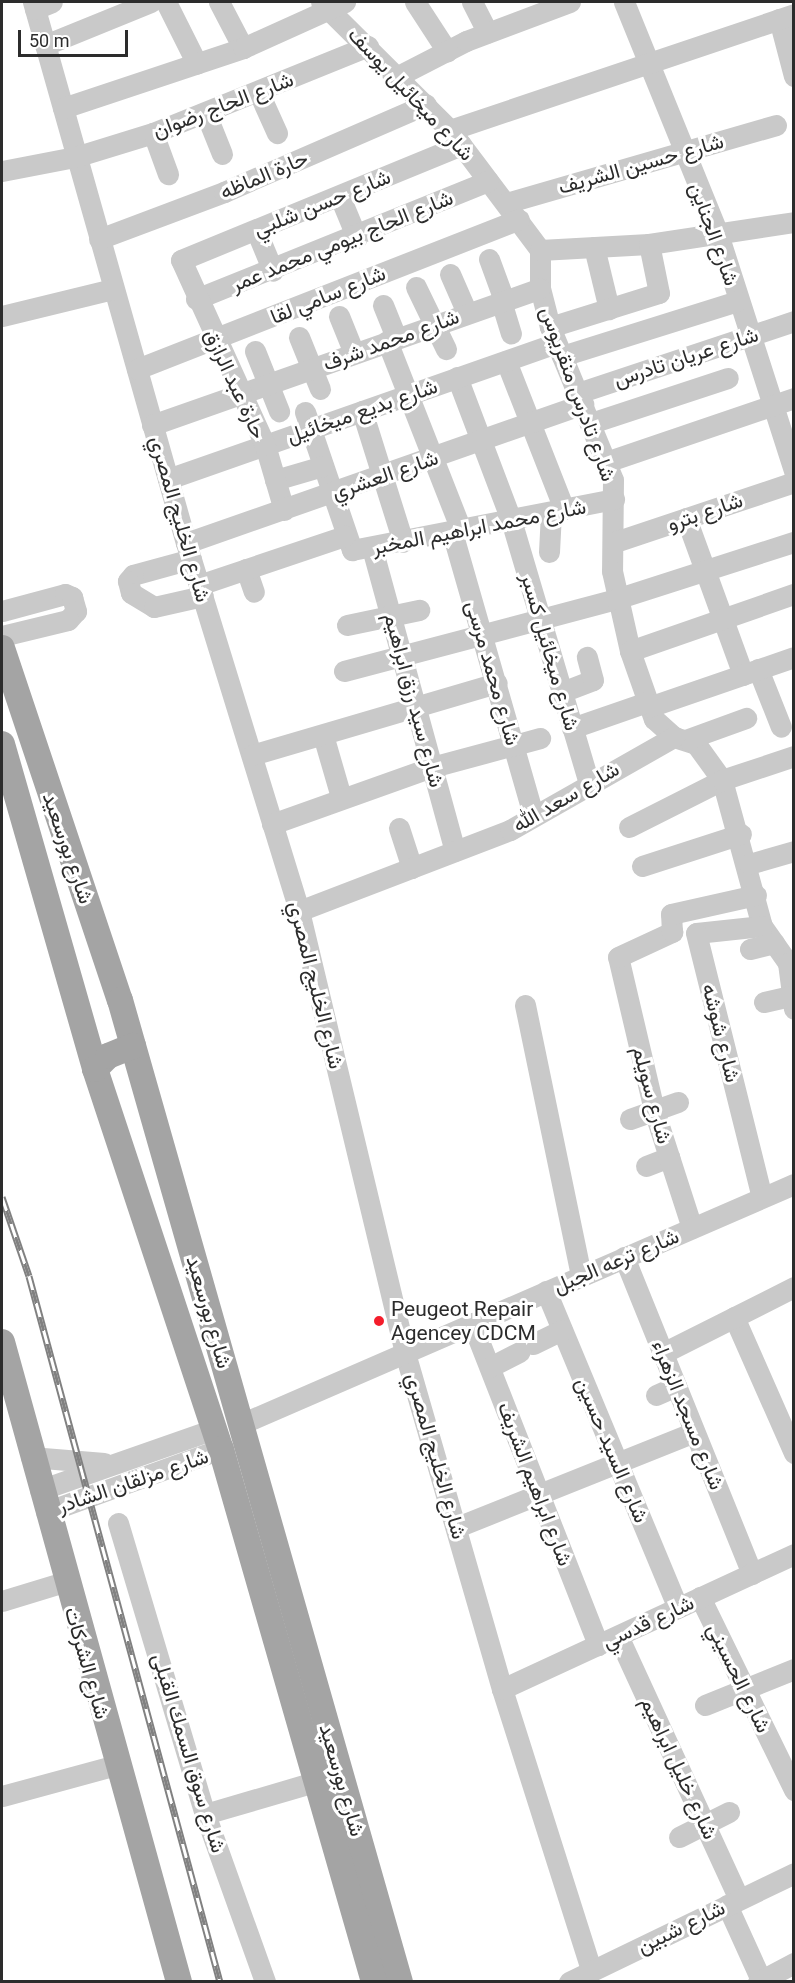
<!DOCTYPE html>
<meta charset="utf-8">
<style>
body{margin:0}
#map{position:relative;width:795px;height:1983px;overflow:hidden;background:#fff;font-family:Roboto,Vazirmatn,sans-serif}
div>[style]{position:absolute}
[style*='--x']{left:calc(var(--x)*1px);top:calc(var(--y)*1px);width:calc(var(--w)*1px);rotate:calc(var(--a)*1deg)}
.minor>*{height:21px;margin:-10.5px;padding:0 10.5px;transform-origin:10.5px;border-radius:10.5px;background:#c9c9c9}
.major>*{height:26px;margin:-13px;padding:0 13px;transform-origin:13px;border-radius:13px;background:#a4a4a4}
.rail>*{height:7px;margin-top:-3.5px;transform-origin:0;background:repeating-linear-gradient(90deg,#fff 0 14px,#818181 0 28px);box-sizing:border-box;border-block:2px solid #818181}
.dots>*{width:16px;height:16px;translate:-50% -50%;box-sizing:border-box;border:3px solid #fff;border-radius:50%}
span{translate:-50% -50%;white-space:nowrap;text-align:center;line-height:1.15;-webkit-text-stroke:6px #fff;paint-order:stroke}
.street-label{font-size:21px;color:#2c2c2c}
.poi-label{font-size:21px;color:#2c2c2c}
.left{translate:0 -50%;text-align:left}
.frame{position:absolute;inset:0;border:3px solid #2c2c2c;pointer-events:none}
.scale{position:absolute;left:18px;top:30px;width:110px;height:27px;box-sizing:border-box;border:3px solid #2c2c2c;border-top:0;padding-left:8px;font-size:18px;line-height:21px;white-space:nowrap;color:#2c2c2c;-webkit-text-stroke:4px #fff;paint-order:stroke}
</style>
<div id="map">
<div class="minor">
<div style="--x:33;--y:2;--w:562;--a:74.21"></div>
<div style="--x:186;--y:543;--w:385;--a:72.9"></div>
<div style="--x:299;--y:911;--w:455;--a:76.5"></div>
<div style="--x:405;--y:1353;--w:350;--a:73.9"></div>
<div style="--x:502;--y:1689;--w:295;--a:72.4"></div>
<div style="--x:166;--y:2;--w:69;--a:63.4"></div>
<div style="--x:219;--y:2;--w:52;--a:62.4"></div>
<div style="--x:321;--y:2;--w:182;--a:44.8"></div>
<div style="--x:450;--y:130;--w:150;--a:53.1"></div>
<div style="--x:540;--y:250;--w:38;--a:90"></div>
<div style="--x:540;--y:288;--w:40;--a:75.6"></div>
<div style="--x:550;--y:327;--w:165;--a:67.6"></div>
<div style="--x:613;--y:480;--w:91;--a:90.6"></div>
<div style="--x:612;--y:571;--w:82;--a:77.3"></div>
<div style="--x:630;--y:651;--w:72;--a:70.6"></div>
<div style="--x:654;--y:719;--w:27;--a:42"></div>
<div style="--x:674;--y:737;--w:23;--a:18"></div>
<div style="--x:696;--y:744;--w:44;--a:54.2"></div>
<div style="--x:722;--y:780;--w:151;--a:74.7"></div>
<div style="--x:762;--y:926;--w:45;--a:54.9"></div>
<div style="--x:788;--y:963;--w:46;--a:82.6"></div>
<div style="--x:415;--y:2;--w:59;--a:56.9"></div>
<div style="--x:472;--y:2;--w:34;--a:63"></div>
<div style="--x:624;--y:2;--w:250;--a:67.9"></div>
<div style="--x:718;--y:234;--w:249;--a:72.2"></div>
<div style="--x:35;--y:9;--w:18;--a:-22"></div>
<div style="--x:779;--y:19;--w:59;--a:75.3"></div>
<div style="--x:45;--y:45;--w:114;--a:-22.1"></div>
<div style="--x:398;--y:76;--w:76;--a:-27.2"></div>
<div style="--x:466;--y:41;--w:111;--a:-20.6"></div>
<div style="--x:259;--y:93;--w:44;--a:65.8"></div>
<div style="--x:63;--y:108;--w:190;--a:-18.4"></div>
<div style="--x:243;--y:48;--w:112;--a:-24.3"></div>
<div style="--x:206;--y:114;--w:43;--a:68.2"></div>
<div style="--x:450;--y:130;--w:363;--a:-18.6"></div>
<div style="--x:153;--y:133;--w:44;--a:69.9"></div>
<div style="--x:2;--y:171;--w:74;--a:-10.9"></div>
<div style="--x:75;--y:157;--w:82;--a:-17.1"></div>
<div style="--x:153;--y:133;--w:232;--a:-22"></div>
<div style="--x:340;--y:197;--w:44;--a:67.5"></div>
<div style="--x:506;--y:203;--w:281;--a:-16.1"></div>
<div style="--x:256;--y:230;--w:44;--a:67.5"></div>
<div style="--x:99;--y:239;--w:134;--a:-20.6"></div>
<div style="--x:224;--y:192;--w:220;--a:-23.5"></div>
<div style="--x:594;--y:247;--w:64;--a:76.4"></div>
<div style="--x:540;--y:250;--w:109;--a:-3.2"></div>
<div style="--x:649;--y:244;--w:147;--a:-8.6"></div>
<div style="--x:489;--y:259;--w:44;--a:69.9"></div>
<div style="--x:450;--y:274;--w:43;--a:66.4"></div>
<div style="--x:416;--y:287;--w:69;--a:64.2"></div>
<div style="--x:196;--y:299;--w:315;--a:-22"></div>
<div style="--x:501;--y:301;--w:34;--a:73"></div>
<div style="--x:383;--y:305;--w:35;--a:68"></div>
<div style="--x:2;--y:316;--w:114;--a:-13.7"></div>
<div style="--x:339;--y:316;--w:40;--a:68"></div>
<div style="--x:550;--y:327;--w:114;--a:-17.3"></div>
<div style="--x:659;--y:293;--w:50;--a:-101.5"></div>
<div style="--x:299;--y:337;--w:56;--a:68"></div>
<div style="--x:387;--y:341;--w:203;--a:68.6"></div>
<div style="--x:255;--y:351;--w:65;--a:68.2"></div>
<div style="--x:562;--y:356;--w:184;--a:-17.4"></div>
<div style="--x:506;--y:361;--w:159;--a:68.6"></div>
<div style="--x:137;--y:369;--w:410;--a:-21.4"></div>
<div style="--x:457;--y:377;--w:153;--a:69.3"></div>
<div style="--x:511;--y:520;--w:275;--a:73.5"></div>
<div style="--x:578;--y:393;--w:228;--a:-18.4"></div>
<div style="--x:362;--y:411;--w:137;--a:72.6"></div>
<div style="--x:305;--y:412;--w:146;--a:71.2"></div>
<div style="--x:352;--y:550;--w:267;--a:-11"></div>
<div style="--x:591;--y:423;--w:144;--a:-18.2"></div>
<div style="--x:152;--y:425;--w:411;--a:-19.4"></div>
<div style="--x:606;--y:462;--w:199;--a:-18.8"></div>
<div style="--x:168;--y:479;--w:411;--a:-19.3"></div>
<div style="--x:275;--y:480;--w:50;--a:-16.3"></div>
<div style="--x:284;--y:510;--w:68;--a:-106.3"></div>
<div style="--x:265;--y:445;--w:203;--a:-114.4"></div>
<div style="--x:181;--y:260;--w:303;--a:-22.3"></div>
<div style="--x:686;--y:518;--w:167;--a:70"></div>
<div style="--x:452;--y:532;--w:293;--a:74"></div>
<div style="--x:615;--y:542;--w:189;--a:-18.5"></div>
<div style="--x:186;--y:543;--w:421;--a:-19.3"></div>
<div style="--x:372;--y:548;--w:314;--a:74.7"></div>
<div style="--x:549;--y:552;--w:40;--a:-87.1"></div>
<div style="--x:191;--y:559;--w:60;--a:164.6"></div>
<div style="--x:133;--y:575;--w:8;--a:130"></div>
<div style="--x:128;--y:581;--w:12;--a:76"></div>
<div style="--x:131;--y:593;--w:27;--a:31"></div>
<div style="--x:154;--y:607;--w:50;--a:-12.7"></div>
<div style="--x:246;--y:569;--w:24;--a:71"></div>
<div style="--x:199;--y:585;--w:154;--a:-18.6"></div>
<div style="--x:2;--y:611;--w:65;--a:-15.1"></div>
<div style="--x:65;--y:594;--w:8;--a:23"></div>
<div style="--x:72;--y:597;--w:15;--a:74"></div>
<div style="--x:76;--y:611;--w:12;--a:132"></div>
<div style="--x:68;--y:620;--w:68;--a:166.4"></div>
<div style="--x:347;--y:625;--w:74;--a:-11.8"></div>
<div style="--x:630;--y:651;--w:174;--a:-19.2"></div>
<div style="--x:758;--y:669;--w:62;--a:68.4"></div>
<div style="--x:344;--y:671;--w:281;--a:-14.8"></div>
<div style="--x:616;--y:599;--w:187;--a:-17.8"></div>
<div style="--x:562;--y:692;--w:33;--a:-21"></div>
<div style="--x:593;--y:680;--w:24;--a:-105"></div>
<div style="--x:649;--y:707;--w:153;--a:-19"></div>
<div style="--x:572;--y:728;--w:79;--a:-19.1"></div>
<div style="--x:323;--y:735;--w:65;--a:73.8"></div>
<div style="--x:688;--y:739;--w:62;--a:-19.9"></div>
<div style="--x:252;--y:755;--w:255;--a:-16.4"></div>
<div style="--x:272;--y:824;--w:170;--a:-19.6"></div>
<div style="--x:432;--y:767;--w:112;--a:-15"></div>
<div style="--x:629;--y:827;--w:104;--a:-26.8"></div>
<div style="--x:722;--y:780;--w:76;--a:-18.4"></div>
<div style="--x:399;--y:828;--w:42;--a:72"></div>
<div style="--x:749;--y:864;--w:47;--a:-16.1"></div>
<div style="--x:642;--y:866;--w:104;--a:-17.9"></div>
<div style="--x:299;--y:911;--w:226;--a:-21"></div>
<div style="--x:510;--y:830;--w:189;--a:-29.6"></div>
<div style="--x:762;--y:926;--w:66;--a:173.9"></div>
<div style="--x:696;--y:933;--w:272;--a:76"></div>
<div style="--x:750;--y:949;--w:25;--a:-14"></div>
<div style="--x:764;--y:1002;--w:27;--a:-13"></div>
<div style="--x:525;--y:1005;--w:277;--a:78.3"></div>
<div style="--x:630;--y:1119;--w:51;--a:-19.5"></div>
<div style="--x:646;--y:1166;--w:25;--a:-21"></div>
<div style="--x:692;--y:1228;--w:124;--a:-107.9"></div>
<div style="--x:654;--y:1110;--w:157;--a:-103.2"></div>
<div style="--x:618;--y:957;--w:60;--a:-24.8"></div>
<div style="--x:672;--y:932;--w:18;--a:-93"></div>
<div style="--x:671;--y:914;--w:87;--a:-12.6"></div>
<div style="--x:624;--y:1257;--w:342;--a:68"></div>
<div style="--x:546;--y:1291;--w:343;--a:67.4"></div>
<div style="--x:734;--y:1317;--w:149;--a:66.2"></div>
<div style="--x:472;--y:1323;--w:346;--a:68.6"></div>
<div style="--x:533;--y:1344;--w:32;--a:-26"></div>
<div style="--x:663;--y:1353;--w:147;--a:-26.7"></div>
<div style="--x:490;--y:1367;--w:33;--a:-27"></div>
<div style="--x:656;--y:1395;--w:22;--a:-24"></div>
<div style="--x:241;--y:1424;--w:603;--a:-23.46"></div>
<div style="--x:31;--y:1457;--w:73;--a:4.7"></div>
<div style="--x:40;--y:1490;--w:184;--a:-19.3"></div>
<div style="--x:46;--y:1512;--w:186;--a:-19.8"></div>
<div style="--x:118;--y:1523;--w:304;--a:73.4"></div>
<div style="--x:205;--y:1814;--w:178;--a:70.3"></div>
<div style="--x:457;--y:1527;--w:255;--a:-21.8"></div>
<div style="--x:700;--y:1597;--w:215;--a:64"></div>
<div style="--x:2;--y:1601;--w:65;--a:-17"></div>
<div style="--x:618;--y:1636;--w:289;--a:65.3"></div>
<div style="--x:502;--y:1689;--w:322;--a:-24.8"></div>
<div style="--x:705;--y:1705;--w:96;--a:-22"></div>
<div style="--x:2;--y:1796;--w:118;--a:-15.2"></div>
<div style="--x:205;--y:1814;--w:118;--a:-16.3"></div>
<div style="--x:679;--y:1837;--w:56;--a:-26.6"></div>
<div style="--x:727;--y:1905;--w:82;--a:65.6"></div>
<div style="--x:569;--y:1982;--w:250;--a:-25.8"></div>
<div style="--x:758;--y:1982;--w:41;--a:-27.8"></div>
</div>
<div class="major">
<div style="--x:2;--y:648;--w:371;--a:71.5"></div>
<div style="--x:120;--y:1000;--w:1021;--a:74.09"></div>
<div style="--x:2;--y:744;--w:338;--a:74"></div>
<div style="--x:95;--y:1069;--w:400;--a:71.7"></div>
<div style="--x:221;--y:1449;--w:555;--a:73.98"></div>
<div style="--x:95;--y:1069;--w:18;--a:-45"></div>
<div style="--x:108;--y:1056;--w:27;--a:-22"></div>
<div style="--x:2;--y:1342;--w:664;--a:74.54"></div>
</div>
<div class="rail">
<div style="--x:2;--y:1197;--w:83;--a:71.1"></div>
<div style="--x:29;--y:1276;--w:731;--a:74.86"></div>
</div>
<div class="dots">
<div style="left:379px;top:1321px;background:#f41d2b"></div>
</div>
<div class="street-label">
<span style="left:411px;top:94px;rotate:47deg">شارع ميخائيل يوسف</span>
<span style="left:223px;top:105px;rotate:-21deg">شارع الحاج رضوان</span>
<span style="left:641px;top:164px;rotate:-16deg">شارع حسين الشريف</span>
<span style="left:264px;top:175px;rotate:-23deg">حارة الماظه</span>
<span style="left:322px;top:203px;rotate:-22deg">شارع حسن شلبي</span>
<span style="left:714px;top:234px;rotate:70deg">شارع الجناين</span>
<span style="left:342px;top:241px;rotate:-22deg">شارع الحاج بيومي محمد عمر</span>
<span style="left:328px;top:295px;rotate:-22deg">شارع سامي لقا</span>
<span style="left:391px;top:340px;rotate:-20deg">شارع محمد شرف</span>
<span style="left:686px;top:357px;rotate:-18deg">شارع عريان تادرس</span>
<span style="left:235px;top:384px;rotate:65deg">حارة عبد الرازق</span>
<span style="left:578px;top:394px;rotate:70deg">شارع تادرس منقريوس</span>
<span style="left:362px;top:411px;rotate:-19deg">شارع بديع ميخائيل</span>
<span style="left:385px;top:475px;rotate:-19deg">شارع العشري</span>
<span style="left:705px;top:512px;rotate:-19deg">شارع بترو</span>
<span style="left:180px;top:519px;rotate:74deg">شارع الخليج المصري</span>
<span style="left:479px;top:527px;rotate:-11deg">شارع محمد ابراهيم المخبر</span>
<span style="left:550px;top:652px;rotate:74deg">شارع ميخائيل كسبر</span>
<span style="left:493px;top:673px;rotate:74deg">شارع محمد مرسى</span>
<span style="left:414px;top:700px;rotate:75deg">شارع سيد رزق ابراهيم</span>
<span style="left:566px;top:797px;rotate:-30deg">شارع سعد الله</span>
<span style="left:68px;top:848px;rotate:71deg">شارع بورسعيد</span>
<span style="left:316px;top:985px;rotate:76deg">شارع الخليج المصري</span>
<span style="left:721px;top:1033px;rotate:76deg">شارع شوشه</span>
<span style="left:652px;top:1095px;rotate:75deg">شارع سويلم</span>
<span style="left:616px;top:1261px;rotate:-23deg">شارع ترعه الجبل</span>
<span style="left:209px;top:1312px;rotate:74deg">شارع بورسعيد</span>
<span style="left:688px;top:1415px;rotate:68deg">شارع مسجد الزهراء</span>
<span style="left:612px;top:1450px;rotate:67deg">شارع السيد حسين</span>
<span style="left:436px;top:1456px;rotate:74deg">شارع الخليج المصري</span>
<span style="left:133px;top:1481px;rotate:-19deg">شارع مزلقان الشادر</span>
<span style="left:535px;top:1484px;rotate:69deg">شارع ابراهيم الشريف</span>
<span style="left:648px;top:1622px;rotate:-25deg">شارع قدسي</span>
<span style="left:87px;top:1663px;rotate:74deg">شارع الشركات</span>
<span style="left:739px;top:1678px;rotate:64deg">شارع الحسيني</span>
<span style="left:189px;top:1753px;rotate:73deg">شارع سوق السمك القبلى</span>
<span style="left:679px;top:1768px;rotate:65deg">شارع خليل ابراهيم</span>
<span style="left:342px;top:1780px;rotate:74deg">شارع بورسعيد</span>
<span style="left:681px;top:1927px;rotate:-26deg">شارع شبين</span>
</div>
<div class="poi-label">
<span class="left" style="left:391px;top:1321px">Peugeot Repair<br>Agencey CDCM</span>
</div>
<div class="frame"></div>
<div class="scale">50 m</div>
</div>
